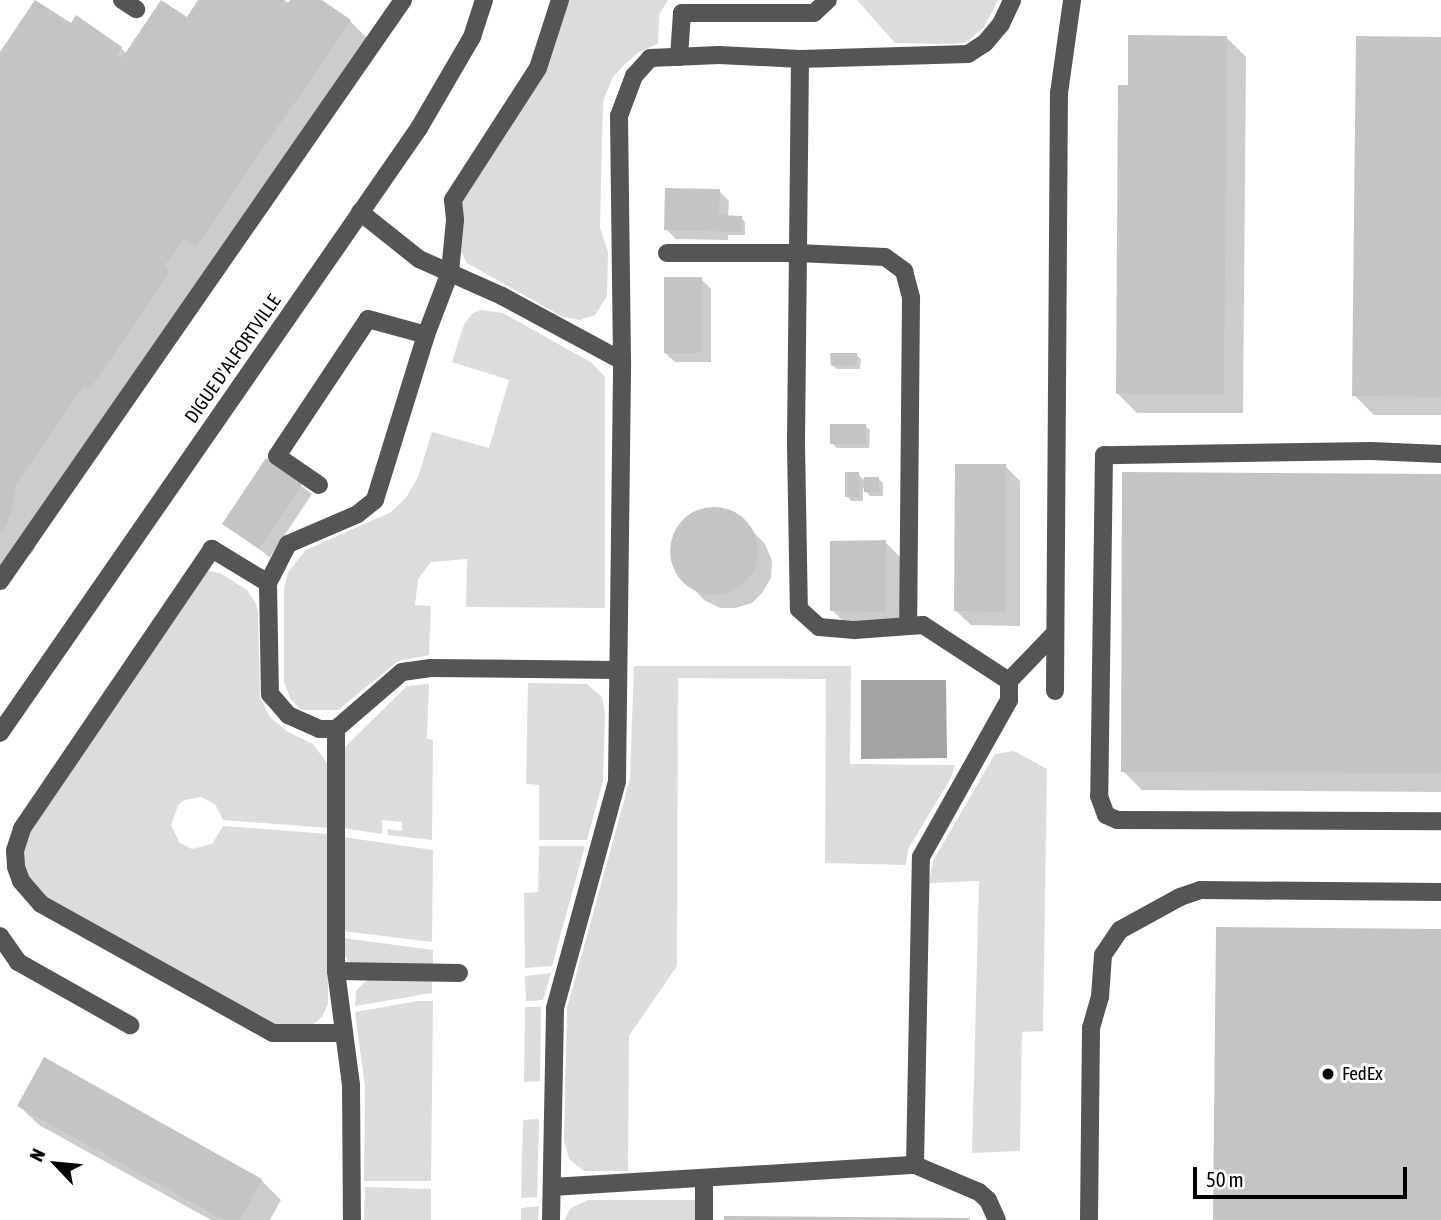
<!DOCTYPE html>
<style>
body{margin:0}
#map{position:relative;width:1441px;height:1220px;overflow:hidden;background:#fff;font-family:"Asap Condensed",sans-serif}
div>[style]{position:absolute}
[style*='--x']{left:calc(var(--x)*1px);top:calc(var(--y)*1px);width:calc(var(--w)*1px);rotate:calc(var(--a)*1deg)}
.green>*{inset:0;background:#dcdcdc}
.water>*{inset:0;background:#a3a3a3}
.shadow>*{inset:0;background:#0003}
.building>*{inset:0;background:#c4c4c4}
.round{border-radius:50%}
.minor>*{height:18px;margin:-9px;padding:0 9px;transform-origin:9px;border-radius:9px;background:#555}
.dots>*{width:19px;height:19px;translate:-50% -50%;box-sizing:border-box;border:4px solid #fff;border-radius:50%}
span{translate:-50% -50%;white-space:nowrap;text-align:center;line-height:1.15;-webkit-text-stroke:6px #fff;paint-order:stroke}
.street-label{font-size:19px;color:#000}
.poi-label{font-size:19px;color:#000}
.left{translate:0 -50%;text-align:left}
.north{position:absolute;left:21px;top:1129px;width:70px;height:70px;-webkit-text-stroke:5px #fff;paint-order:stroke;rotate:296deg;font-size:19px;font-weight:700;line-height:28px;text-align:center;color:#000}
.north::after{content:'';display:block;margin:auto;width:24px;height:32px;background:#000;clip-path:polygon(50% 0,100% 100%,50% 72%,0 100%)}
.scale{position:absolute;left:1193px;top:1167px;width:214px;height:32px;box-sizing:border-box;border:4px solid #000;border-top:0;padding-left:9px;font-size:21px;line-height:24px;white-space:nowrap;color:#000;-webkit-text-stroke:5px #fff;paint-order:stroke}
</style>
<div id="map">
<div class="green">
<div style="clip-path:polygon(567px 0,668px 0,659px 15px,658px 44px,639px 52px,624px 65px,613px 77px,603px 101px,600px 227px,608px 252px,607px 296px,595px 315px,580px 320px,563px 317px,467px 263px,459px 248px,460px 199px)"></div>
<div style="clip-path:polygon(857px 0,998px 0,984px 27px,966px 42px,955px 44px,895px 43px)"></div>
<div style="clip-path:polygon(481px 310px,503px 313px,592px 363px,605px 377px,605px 608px,466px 607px,467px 559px,431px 562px,418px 579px,415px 605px,431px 606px,429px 655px,398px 661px,338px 710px,302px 710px,291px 700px,284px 682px,284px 589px,288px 572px,306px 550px,391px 512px,406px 498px,418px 477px,432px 432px,489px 448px,509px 380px,452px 362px,464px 324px,473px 313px)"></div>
<div style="clip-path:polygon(209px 571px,220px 573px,247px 590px,255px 602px,258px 611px,260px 697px,270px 717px,288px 732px,313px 744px,327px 763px,330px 778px,329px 828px,223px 820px,215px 804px,201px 797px,185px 800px,179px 804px,171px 825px,180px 843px,192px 849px,212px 844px,223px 826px,329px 834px,328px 1004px,322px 1017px,310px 1027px,277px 1028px,42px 898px,30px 886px,22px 865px,25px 840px,204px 574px)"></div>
<div style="clip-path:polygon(634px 666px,851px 666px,850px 764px,955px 765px,951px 778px,908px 849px,906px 865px,825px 863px,826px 679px,678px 678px,677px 966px,629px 1036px,628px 1171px,584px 1171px,569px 1159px,564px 1141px,567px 1008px,630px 779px)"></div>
<div style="clip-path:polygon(528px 683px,587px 684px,602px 697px,605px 714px,603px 781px,587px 840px,539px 840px,539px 785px,526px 784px)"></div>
<div style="clip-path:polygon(429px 684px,427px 739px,433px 740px,432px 840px,388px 835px,387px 829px,402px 831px,402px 822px,382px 820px,382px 834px,342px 828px,345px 747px,407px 686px)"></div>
<div style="clip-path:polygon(1014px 751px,1047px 769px,1043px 1031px,1022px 1032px,1020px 1151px,972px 1153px,979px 881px,929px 883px,933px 861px,995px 754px)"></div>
<div style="clip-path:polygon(343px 837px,433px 850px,432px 942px,342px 931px)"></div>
<div style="clip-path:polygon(539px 846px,585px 846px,552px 966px,525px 968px,524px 893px,538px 892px)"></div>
<div style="clip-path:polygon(343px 938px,433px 950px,433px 967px,360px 967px,348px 961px,342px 951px)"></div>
<div style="clip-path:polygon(551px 973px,543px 1000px,526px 1001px,525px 976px)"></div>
<div style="clip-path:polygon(368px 979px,432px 980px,432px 993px,355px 1006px,356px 991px)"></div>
<div style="clip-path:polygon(418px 1001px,433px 1001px,431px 1181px,364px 1181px,365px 1087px,355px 1012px)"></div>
<div style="clip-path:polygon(525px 1007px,541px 1007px,540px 1081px,524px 1082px)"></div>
<div style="clip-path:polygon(539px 1119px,537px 1197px,521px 1198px,523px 1120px)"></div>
<div style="clip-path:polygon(365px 1187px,431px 1189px,431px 1220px,364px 1220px)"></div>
<div style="clip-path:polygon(588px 1200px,696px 1200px,696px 1220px,564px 1220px,571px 1208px)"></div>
<div style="clip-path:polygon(539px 1206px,538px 1220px,521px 1220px,521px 1208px)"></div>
</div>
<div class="water">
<div style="clip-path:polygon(861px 680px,946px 680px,947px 758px,861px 759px)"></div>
</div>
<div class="shadow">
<div style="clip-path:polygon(200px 0,280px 0,288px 6px,292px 0,319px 0,350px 21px,378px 49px,43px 511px,34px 551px,12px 569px,0 587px,0 56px,72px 26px,121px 48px,127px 54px,187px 20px)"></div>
<div style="clip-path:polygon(1227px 38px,1246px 57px,1243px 413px,1137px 413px,1117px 393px,1130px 87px)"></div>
<div style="clip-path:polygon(1441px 39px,1441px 415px,1374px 415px,1354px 395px)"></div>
<div style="clip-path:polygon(719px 191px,729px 201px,728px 217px,741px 218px,745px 222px,745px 235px,728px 235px,728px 240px,676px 239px,666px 229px)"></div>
<div style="clip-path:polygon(701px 279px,711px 289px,711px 362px,675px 362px,665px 353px)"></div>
<div style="clip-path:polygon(856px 355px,861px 359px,860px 369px,837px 369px,832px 365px)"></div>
<div style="clip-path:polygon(865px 426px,870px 430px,869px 448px,837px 448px,832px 443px)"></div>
<div style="clip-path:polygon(266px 461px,312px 494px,270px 557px,224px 524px)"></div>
<div style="clip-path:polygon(1005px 466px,1020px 481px,1020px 626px,971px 625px,956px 611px)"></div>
<div style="clip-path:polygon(858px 474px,863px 479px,879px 479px,883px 483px,883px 496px,870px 496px,863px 488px,863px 501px,851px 501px,847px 496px)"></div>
<div style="clip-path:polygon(1441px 476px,1441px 792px,1142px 790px,1123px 771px)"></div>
<div style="clip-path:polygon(710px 510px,724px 510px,740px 518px,765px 544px,772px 561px,771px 578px,762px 593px,752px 603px,735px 608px,720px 608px,704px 600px,679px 573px,674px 563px,673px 546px,682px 524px,693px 515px)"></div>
<div style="clip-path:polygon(885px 542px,900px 557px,900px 626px,847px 625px,832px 610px)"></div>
<div style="clip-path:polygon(44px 1060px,261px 1180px,281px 1200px,270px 1220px,211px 1220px,39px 1125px,19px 1106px)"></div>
</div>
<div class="building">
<div style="clip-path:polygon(35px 0,71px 23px,76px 15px,122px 47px,116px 55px,122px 58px,161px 0,187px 17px,198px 0,284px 0,288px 3px,290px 0,322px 0,351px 20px,196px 247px,184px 239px,164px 266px,170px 271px,90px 389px,84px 385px,16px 484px,12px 509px,7px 523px,0 532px,0 52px)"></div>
<div style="clip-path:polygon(1128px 35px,1227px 36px,1224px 394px,1116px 394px,1118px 85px,1128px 85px)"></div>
<div style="clip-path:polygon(1356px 36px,1441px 37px,1441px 397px,1352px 396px)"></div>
<div style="clip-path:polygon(665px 188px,720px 189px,719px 215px,742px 216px,741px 232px,664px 230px)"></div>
<div style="clip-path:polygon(664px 277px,702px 277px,702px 353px,664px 353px)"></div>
<div style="clip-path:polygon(830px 353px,857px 353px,857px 365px,831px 366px)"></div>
<div style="clip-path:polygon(830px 424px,866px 424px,866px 444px,830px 444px)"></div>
<div style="clip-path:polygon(266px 458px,303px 483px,259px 549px,222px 524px)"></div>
<div style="clip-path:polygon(955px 464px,1006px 464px,1006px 612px,954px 611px)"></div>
<div style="clip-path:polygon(845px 472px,859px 472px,860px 497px,845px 497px)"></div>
<div style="clip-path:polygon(1122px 472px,1441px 474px,1441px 773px,1121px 772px)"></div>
<div style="clip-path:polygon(864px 477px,879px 477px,879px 492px,864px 492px)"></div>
<div class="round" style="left:670px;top:507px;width:88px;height:88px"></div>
<div style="clip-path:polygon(886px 540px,886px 612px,830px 611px,830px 541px)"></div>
<div style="clip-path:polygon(1216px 927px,1441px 929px,1441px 1220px,1213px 1220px)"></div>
<div style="clip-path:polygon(44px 1057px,262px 1179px,240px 1220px,224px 1220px,17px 1106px)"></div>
<div style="clip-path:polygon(724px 1216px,970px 1218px,970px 1220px,724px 1220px)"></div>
</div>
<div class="minor">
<div style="--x:122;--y:0;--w:17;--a:33"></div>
<div style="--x:560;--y:0;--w:71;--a:107.9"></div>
<div style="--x:538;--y:68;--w:157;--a:122.8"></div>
<div style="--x:453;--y:200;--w:20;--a:84"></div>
<div style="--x:455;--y:220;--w:52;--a:95.5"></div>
<div style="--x:450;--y:272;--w:67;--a:110.9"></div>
<div style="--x:426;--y:335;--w:173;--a:107.2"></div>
<div style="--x:375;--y:500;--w:22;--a:141"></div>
<div style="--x:358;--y:514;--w:76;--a:156.8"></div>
<div style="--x:288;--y:544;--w:44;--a:117.1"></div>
<div style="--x:268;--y:583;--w:111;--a:89"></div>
<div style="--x:270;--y:694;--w:28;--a:49"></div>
<div style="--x:288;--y:715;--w:34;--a:24"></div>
<div style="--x:319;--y:729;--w:17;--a:0"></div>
<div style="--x:336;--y:729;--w:87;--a:-40.8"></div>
<div style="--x:402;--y:672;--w:29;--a:-8"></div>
<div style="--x:431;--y:668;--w:187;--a:0.6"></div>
<div style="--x:679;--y:57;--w:44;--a:-86.1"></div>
<div style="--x:682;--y:13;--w:132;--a:0"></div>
<div style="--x:814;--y:13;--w:19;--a:-43"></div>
<div style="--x:800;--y:59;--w:385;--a:90.6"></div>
<div style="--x:796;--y:444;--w:165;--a:89"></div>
<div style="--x:799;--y:609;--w:27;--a:42"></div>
<div style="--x:819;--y:627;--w:36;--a:5"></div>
<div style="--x:855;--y:630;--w:68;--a:-4.2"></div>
<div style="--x:923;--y:625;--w:103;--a:33.1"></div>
<div style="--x:360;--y:212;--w:75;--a:38.5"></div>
<div style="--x:419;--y:259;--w:91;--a:24"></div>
<div style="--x:502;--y:296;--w:136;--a:28.4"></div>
<div style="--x:667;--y:253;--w:131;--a:0"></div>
<div style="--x:798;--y:253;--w:87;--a:2.6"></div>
<div style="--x:885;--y:257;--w:24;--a:36"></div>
<div style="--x:904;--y:271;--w:28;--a:75"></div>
<div style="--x:911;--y:298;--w:328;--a:90.5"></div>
<div style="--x:1441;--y:454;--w:70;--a:-177.5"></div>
<div style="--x:1371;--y:451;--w:267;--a:179.1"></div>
<div style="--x:1104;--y:455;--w:341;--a:90.8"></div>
<div style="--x:1099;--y:796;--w:20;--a:70"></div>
<div style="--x:1106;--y:815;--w:12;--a:24"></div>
<div style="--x:1117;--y:820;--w:324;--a:0.2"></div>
<div style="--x:319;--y:485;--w:51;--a:-145.4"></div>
<div style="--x:277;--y:456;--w:164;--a:-56.4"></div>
<div style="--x:368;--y:319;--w:60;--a:15.4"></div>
<div style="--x:0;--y:581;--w:707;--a:-55.25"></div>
<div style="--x:268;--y:583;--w:66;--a:-148.7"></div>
<div style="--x:212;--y:549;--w:338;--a:124.2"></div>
<div style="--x:22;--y:829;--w:23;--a:108"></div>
<div style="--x:15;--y:851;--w:16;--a:86"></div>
<div style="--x:16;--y:867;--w:15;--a:70"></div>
<div style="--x:21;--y:881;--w:30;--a:49"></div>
<div style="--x:41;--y:904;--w:265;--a:29.1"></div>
<div style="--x:273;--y:1033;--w:71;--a:0"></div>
<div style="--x:1055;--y:691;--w:598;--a:-89.62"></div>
<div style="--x:1059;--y:93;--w:94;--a:-82"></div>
<div style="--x:336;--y:729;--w:242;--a:90"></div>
<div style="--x:336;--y:971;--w:115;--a:82.5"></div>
<div style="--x:351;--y:1085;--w:135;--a:89.6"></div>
<div style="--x:0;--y:733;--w:736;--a:-55.29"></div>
<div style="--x:419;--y:128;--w:105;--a:-59.8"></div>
<div style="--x:472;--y:37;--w:39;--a:-72"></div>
<div style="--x:0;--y:936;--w:32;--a:55"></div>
<div style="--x:18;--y:962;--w:129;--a:29.4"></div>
<div style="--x:336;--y:971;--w:123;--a:0.9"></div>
<div style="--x:915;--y:1165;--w:308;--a:-88.9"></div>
<div style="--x:921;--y:857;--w:180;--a:-60.7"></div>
<div style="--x:1009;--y:700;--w:19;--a:-90"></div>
<div style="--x:1009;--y:681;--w:66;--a:-46.2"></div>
<div style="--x:552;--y:1187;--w:364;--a:-3.5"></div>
<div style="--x:915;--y:1165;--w:69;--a:22.9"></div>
<div style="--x:979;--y:1192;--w:12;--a:42"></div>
<div style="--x:988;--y:1200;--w:22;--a:66"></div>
<div style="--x:551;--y:1220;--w:212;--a:-88.9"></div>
<div style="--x:555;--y:1008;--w:235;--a:-74.7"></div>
<div style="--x:617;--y:781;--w:420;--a:-89.3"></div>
<div style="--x:622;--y:361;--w:245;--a:-90.7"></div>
<div style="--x:619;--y:116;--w:43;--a:-69.4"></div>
<div style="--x:634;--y:76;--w:24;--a:-48"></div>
<div style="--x:650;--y:58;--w:69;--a:-2.5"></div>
<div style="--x:719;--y:55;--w:81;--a:2.8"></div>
<div style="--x:800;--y:59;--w:168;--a:-1.7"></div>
<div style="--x:968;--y:54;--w:20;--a:-33"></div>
<div style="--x:985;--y:43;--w:25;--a:-50"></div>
<div style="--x:1001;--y:24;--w:26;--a:-65"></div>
<div style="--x:704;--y:1220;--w:41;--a:-90"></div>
<div style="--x:1089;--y:1220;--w:192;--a:-89.4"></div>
<div style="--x:1091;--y:1028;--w:32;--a:-74"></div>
<div style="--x:1100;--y:997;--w:42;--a:-85.9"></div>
<div style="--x:1103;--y:955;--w:30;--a:-56"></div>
<div style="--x:1120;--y:930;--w:68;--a:-28.8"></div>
<div style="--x:1180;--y:897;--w:21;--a:-19"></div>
<div style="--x:1200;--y:890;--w:241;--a:0.5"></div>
</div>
<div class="dots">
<div style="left:1328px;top:1074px;background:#000"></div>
</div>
<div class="street-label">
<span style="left:233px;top:359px;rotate:-55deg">DIGUE D'ALFORTVILLE</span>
</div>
<div class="poi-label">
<span class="left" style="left:1342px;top:1074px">FedEx</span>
</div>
<div class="north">N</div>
<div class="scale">50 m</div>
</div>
